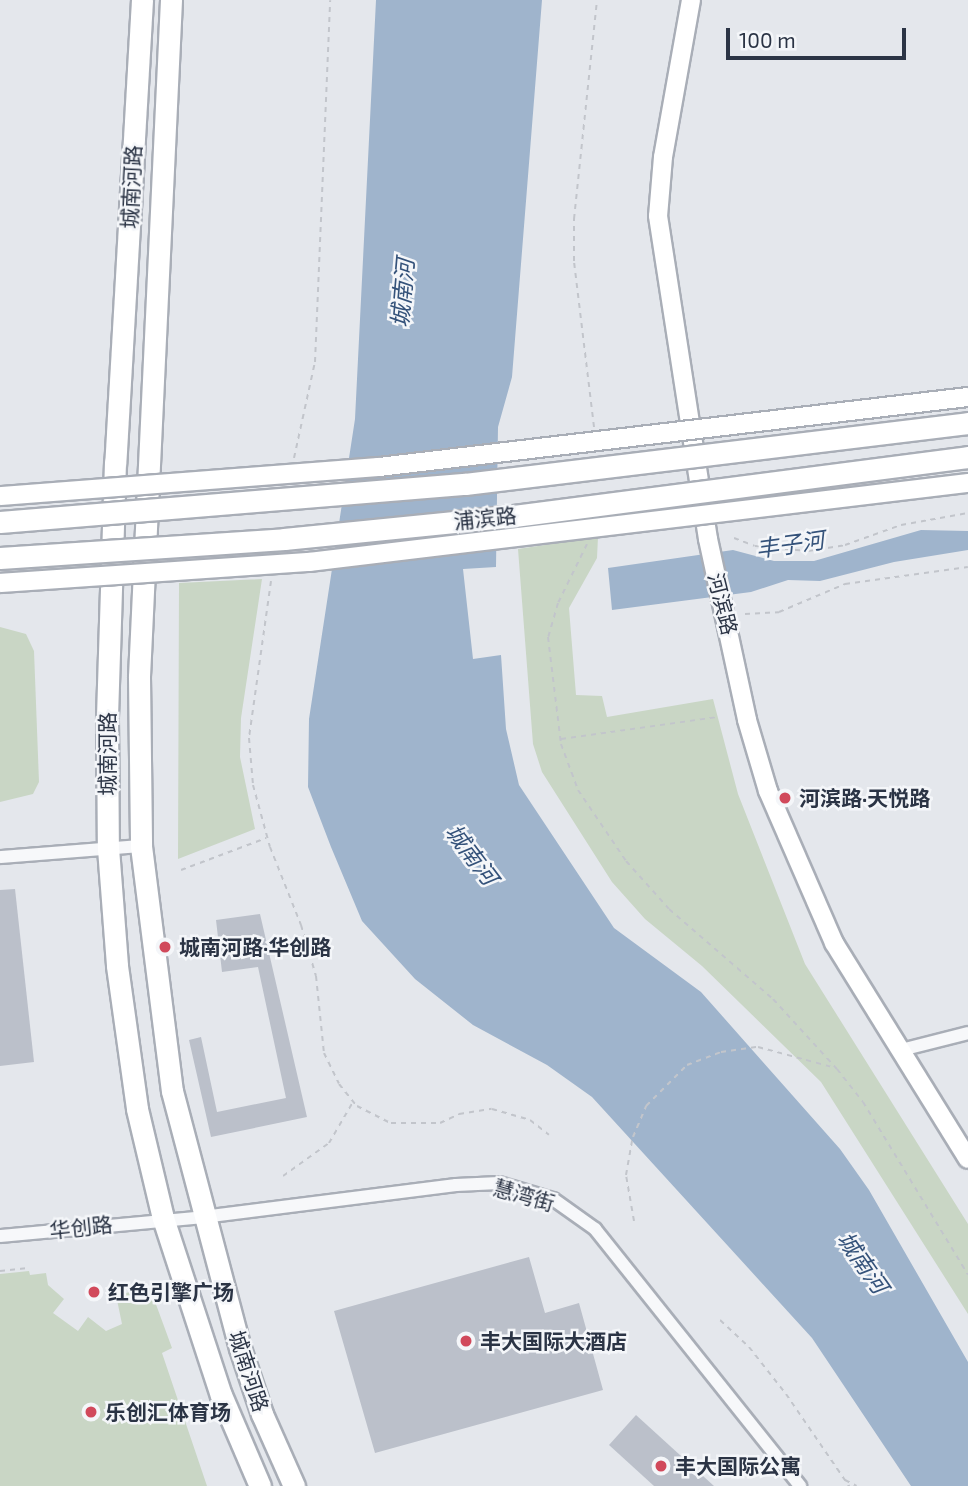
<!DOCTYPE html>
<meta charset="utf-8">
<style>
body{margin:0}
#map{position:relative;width:968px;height:1486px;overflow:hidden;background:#e4e7ec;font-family:"Exo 2","Noto Sans SC",sans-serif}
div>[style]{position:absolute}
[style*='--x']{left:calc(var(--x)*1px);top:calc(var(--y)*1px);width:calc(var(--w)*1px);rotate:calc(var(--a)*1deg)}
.green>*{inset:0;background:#c9d6c5}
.water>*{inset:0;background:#9fb4cc}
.building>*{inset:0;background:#bbc0ca}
.path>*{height:2px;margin-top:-1px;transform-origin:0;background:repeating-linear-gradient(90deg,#c2c5cb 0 5px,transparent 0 10px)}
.roads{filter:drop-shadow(2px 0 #a9aeb7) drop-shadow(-2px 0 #a9aeb7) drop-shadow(0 2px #a9aeb7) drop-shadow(0 -2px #a9aeb7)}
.street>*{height:12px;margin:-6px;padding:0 6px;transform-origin:6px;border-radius:6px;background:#f7f8fa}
.secondary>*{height:18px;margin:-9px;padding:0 9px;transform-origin:9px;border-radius:9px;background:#fff}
.primary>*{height:21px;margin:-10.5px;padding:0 10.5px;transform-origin:10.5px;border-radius:10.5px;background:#fff}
.bridges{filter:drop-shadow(2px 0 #a9aeb7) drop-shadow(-2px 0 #a9aeb7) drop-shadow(0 2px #a9aeb7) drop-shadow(0 -2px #a9aeb7)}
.secondary-bridge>*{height:18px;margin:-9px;padding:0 9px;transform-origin:9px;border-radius:9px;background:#fff}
.primary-bridge>*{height:21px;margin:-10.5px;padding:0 10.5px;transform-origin:10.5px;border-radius:10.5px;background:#fff}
.dots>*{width:19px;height:19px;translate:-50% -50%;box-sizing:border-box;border:4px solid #f4f6f9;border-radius:50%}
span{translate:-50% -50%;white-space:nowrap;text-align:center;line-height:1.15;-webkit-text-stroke:5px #f4f6f9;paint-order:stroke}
.street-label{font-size:21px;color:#2b3445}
.poi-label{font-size:21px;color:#2b3445;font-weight:700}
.left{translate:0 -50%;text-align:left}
.water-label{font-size:23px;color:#34527a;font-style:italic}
.scale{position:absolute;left:726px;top:28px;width:180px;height:32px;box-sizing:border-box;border:4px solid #2b3445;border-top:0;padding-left:9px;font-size:21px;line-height:24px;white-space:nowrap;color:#2b3445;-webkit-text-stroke:5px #f4f6f9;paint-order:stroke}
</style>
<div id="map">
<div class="green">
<div style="clip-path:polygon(598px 537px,597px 558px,569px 608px,576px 695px,602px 696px,607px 717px,713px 699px,738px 794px,805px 964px,968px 1224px,968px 1314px,821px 1082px,702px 966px,645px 919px,612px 882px,542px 772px,533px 744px,518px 549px)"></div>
<div style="clip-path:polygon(262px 579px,241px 718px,240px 757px,255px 829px,178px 859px,179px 583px)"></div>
<div style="clip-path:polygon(0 627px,26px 634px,34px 651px,39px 782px,33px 794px,0 802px)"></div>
<div style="clip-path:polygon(29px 1271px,30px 1275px,46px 1273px,48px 1285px,64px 1299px,53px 1313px,78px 1331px,88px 1317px,106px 1331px,122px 1324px,116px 1295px,150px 1288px,172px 1348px,162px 1353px,207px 1486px,0 1486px,0 1274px)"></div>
</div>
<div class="water">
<div style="clip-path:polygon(376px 0,542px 0,512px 377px,498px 427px,496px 567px,463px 569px,473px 659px,501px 655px,506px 729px,519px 785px,614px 928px,701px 992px,840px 1149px,869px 1190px,968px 1362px,968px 1486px,911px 1486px,812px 1338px,592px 1097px,547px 1065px,473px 1025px,415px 979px,362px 921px,331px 847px,308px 787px,309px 719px,355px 419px)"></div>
<div style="clip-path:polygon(921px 530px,968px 531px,968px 550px,894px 562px,820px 581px,788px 580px,751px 592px,612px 610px,608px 568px,733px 550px,774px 561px,814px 561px)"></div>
</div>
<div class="building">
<div style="clip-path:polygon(15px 889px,34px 1062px,0 1066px,0 890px)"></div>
<div style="clip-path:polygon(260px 914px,307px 1117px,211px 1137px,189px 1040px,201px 1037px,217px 1112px,286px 1098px,258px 967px,222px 972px,216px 920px)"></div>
<div style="clip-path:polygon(529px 1257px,545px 1313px,579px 1303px,603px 1390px,375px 1453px,334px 1311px)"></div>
<div style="clip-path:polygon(636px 1415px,714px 1486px,654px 1486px,609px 1445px)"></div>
</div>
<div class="path">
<div style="--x:594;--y:427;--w:167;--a:-96.9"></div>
<div style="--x:574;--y:261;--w:42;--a:-90"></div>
<div style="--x:574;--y:219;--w:220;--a:-84"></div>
<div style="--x:294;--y:458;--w:98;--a:-77.7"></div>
<div style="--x:315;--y:362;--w:362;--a:-87.6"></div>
<div style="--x:734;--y:538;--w:22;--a:21"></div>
<div style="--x:755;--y:546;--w:53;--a:5.4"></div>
<div style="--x:808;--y:551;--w:37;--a:-9"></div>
<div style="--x:845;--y:545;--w:59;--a:-19.7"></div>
<div style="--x:901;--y:525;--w:68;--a:-10.2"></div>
<div style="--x:587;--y:544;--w:66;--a:116.2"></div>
<div style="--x:558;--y:603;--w:35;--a:106"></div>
<div style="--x:548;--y:637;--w:108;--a:83.1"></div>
<div style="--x:561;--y:744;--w:49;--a:69.7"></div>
<div style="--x:578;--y:790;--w:86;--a:55.9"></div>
<div style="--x:626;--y:861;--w:64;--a:48.1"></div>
<div style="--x:669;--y:909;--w:138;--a:40.9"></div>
<div style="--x:773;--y:999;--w:95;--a:47.6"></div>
<div style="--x:837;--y:1069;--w:42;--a:51.8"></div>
<div style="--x:863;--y:1102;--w:202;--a:58.7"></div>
<div style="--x:271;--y:581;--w:159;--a:98"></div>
<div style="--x:249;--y:738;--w:47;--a:85.1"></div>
<div style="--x:253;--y:785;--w:64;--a:74.7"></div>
<div style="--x:270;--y:847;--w:84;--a:68.3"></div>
<div style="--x:301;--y:925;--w:53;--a:73.6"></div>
<div style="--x:316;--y:976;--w:77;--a:84.1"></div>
<div style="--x:324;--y:1053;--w:34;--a:64"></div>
<div style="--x:339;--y:1084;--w:28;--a:51"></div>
<div style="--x:357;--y:1106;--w:38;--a:27"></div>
<div style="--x:391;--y:1123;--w:49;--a:0"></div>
<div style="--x:440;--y:1123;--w:21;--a:-25"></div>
<div style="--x:459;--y:1114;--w:33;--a:-9"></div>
<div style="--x:492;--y:1109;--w:40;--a:16"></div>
<div style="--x:530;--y:1120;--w:24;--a:38"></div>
<div style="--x:745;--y:614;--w:34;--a:-3"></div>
<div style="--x:779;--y:612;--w:72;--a:-23"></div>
<div style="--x:845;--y:584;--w:124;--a:-7.9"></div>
<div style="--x:561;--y:739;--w:159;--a:-8"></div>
<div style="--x:181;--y:870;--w:91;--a:-20.6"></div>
<div style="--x:283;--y:1176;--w:57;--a:-35.7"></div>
<div style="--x:329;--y:1143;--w:48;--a:-59.7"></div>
<div style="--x:634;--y:1221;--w:47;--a:-99.9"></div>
<div style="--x:626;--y:1175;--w:39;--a:-80"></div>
<div style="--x:633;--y:1137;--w:34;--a:-67"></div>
<div style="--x:646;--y:1106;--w:58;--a:-45"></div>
<div style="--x:687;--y:1065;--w:36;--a:-21"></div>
<div style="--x:721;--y:1052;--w:37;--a:-8"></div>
<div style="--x:758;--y:1047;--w:81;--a:15.1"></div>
<div style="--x:0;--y:1271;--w:28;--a:-6"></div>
<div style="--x:720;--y:1320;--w:40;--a:43"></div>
<div style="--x:749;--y:1347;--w:60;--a:51.8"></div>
<div style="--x:786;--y:1394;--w:112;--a:55.6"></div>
<div style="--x:845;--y:1480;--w:13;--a:27"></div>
</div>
<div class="roads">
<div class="street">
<div style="--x:0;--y:857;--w:141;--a:-4.5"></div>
<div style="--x:901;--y:1050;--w:69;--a:-14.2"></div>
<div style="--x:0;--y:1236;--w:204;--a:-5.3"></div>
<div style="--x:203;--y:1217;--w:255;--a:-7.2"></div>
<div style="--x:456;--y:1185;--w:43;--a:-2.7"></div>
<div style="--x:499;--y:1183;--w:56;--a:16.5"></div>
<div style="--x:553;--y:1199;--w:52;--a:35.5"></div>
<div style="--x:595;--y:1229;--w:329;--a:51.4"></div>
</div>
<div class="secondary">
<div style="--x:691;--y:0;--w:159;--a:100.1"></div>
<div style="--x:663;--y:157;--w:59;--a:94.8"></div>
<div style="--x:658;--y:216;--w:327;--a:81.2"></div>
<div style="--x:708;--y:539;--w:185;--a:77.8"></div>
<div style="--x:747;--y:720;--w:74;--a:73.5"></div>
<div style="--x:768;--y:791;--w:166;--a:66.5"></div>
<div style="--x:834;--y:943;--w:254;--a:58.2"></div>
</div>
<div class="primary">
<div style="--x:142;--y:0;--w:463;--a:93.3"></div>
<div style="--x:115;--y:462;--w:257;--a:91.8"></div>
<div style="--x:107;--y:719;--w:129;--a:89.6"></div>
<div style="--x:108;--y:848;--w:118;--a:85.6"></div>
<div style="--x:117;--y:966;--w:144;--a:82"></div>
<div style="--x:137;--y:1109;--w:112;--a:76.6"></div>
<div style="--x:163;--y:1218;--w:186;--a:71.9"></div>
<div style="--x:221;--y:1395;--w:99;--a:66.8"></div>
<div style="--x:171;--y:0;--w:678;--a:92.71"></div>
<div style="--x:139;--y:677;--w:169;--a:89.3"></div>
<div style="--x:141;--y:846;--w:247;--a:82.8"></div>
<div style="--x:172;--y:1091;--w:266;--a:75.2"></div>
<div style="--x:240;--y:1348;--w:70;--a:71.6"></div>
<div style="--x:262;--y:1414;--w:79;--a:66"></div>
</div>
</div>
<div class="bridges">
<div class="secondary-bridge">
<div style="--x:0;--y:496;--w:380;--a:-4.4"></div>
<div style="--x:379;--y:467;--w:593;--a:-6.78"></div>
<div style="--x:0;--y:583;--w:310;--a:-3.9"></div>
<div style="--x:309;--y:562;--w:664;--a:-6.84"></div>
</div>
<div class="primary-bridge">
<div style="--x:0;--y:522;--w:467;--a:-4.7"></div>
<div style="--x:465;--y:484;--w:507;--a:-6.91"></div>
<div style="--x:0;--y:558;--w:285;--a:-3.8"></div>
<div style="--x:284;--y:539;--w:231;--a:-5.7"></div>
<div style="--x:514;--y:516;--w:458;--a:-7.4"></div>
</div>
</div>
<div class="dots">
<div style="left:785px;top:798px;background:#d1495b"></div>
<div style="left:165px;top:947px;background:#d1495b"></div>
<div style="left:94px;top:1292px;background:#d1495b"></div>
<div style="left:466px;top:1341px;background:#d1495b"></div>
<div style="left:91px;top:1412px;background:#d1495b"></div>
<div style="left:661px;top:1466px;background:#d1495b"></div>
</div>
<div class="street-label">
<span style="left:131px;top:187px;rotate:-87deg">城南河路</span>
<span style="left:485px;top:518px;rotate:-6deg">浦滨路</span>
<span style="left:723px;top:604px;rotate:76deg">河滨路</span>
<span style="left:107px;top:754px;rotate:-90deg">城南河路</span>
<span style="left:524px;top:1195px;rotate:16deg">慧湾街</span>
<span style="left:81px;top:1227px;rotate:-6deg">华创路</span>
<span style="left:249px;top:1371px;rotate:72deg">城南河路</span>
</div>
<div class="poi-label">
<span class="left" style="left:799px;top:798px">河滨路·天悦路</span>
<span class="left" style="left:179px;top:947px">城南河路·华创路</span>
<span class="left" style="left:108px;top:1292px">红色引擎广场</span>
<span class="left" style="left:480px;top:1341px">丰大国际大酒店</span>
<span class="left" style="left:105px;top:1412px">乐创汇体育场</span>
<span class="left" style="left:675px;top:1466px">丰大国际公寓</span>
</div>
<div class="water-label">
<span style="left:402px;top:293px;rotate:-85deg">城南河</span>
<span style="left:790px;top:544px;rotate:-8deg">丰子河</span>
<span style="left:472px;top:854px;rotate:53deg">城南河</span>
<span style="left:863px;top:1262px;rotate:55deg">城南河</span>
</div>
<div class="scale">100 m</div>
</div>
